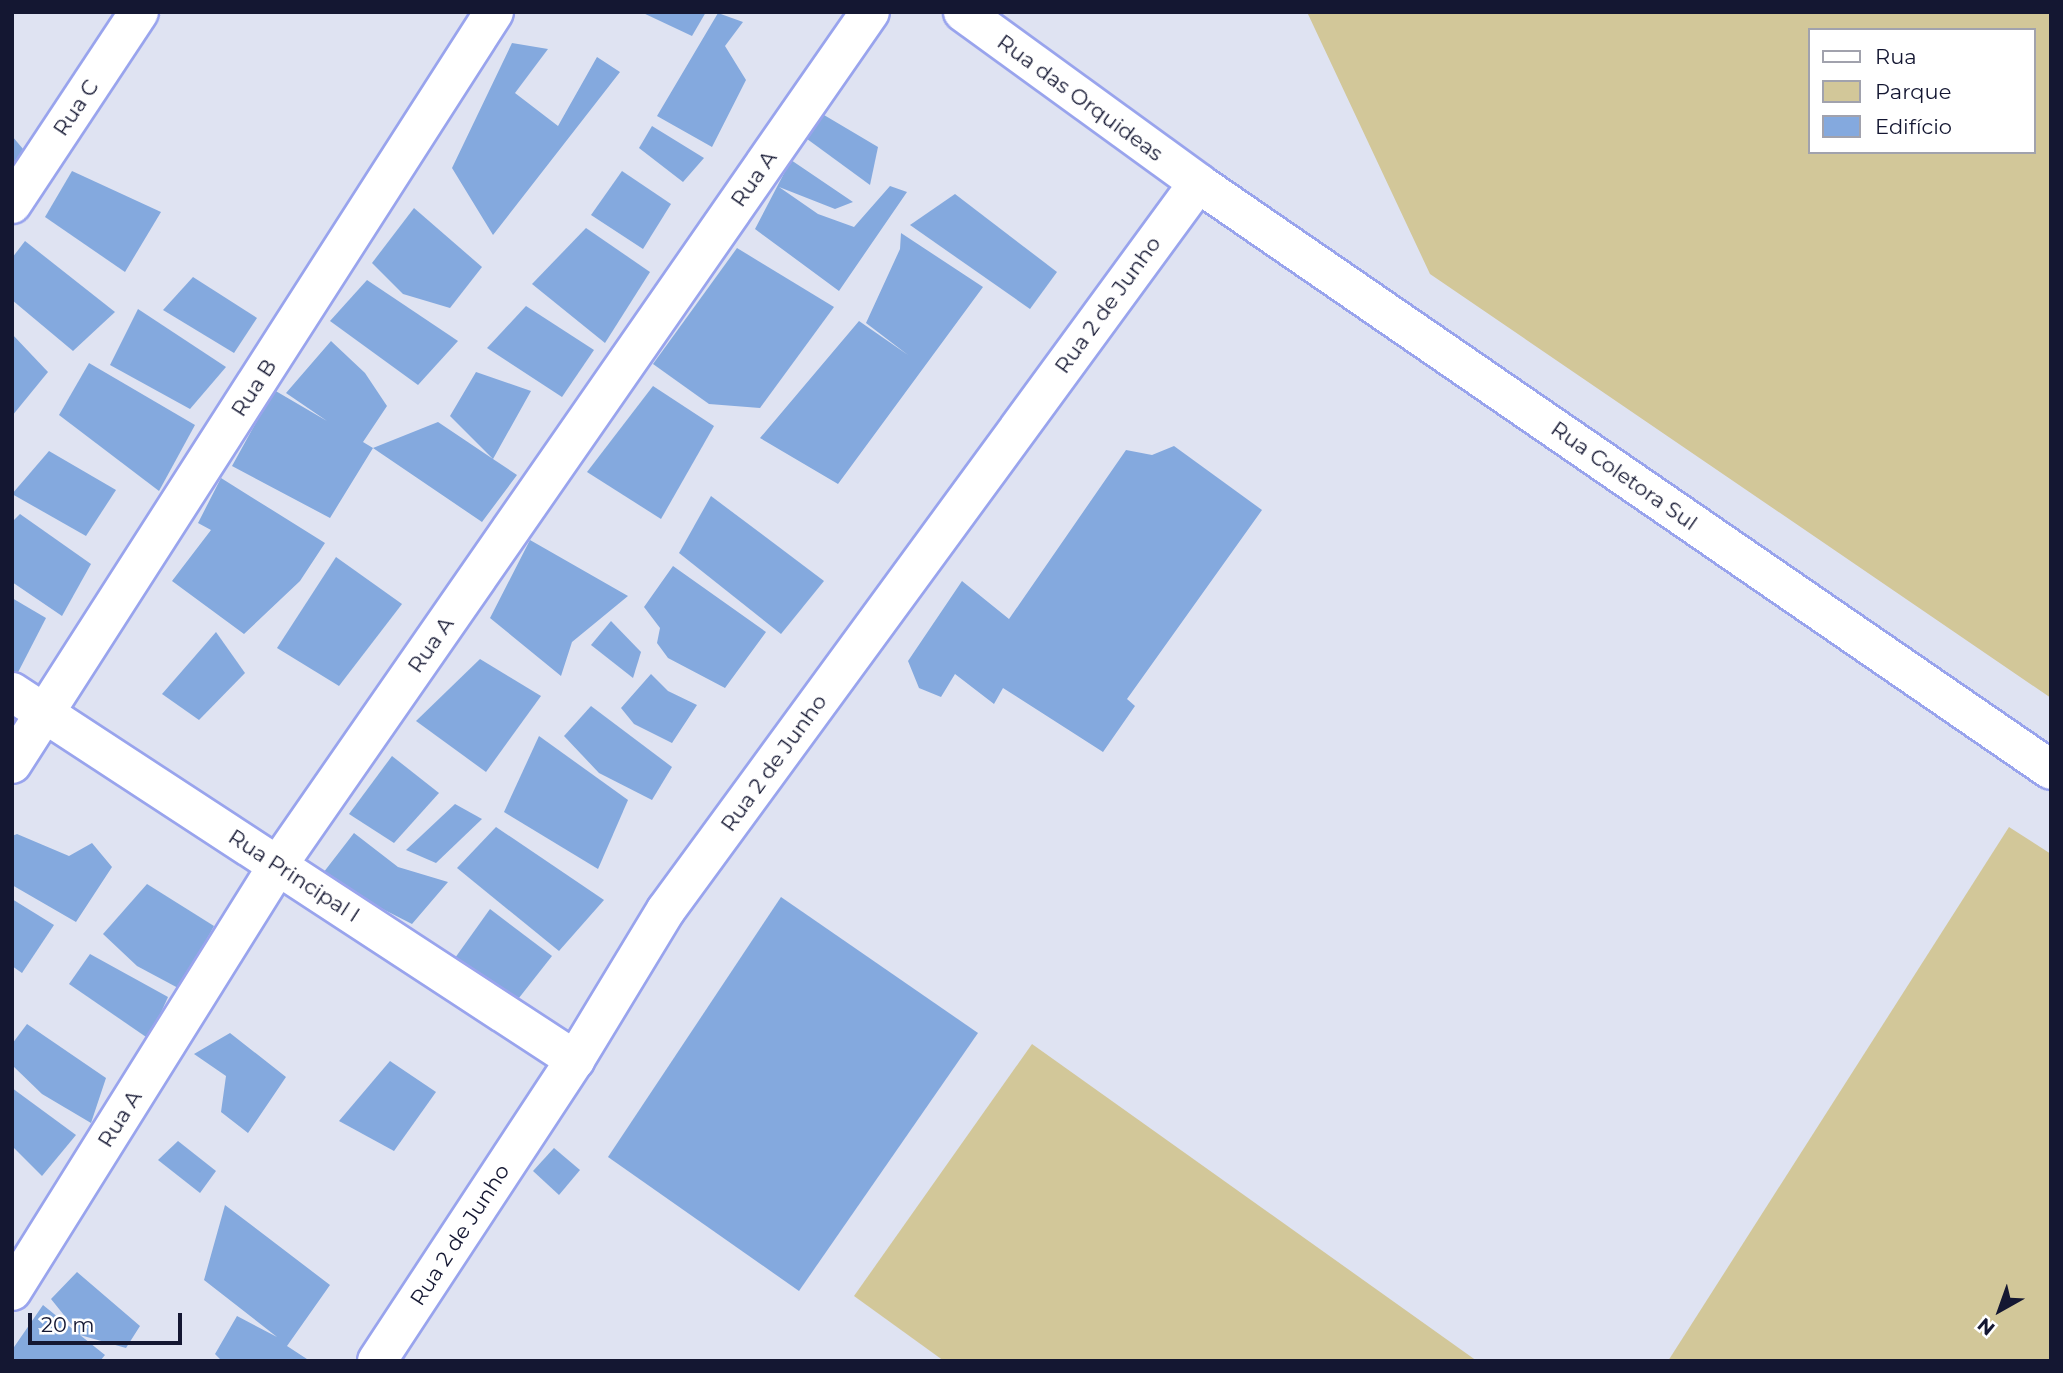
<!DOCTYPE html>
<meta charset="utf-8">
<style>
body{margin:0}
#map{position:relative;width:2063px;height:1373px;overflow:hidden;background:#dfe3f2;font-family:Montserrat,sans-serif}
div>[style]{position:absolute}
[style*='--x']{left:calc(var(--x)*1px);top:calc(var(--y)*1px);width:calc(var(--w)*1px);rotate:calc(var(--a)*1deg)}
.green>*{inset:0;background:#d2c799}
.building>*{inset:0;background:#84a9de}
.roads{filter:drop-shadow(2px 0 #99a4ed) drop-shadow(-2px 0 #99a4ed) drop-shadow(0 2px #99a4ed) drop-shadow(0 -2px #99a4ed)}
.minor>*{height:38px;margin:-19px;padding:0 19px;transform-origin:19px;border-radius:19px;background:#fff}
span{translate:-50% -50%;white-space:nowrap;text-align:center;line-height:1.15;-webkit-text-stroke:5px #fff;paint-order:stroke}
.street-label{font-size:21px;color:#141732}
.frame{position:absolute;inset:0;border:14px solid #141732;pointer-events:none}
.legend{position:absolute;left:1808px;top:28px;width:228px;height:126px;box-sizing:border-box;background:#fff;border:2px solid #a1a2ad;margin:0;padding:9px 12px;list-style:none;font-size:21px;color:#141732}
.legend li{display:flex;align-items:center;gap:14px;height:35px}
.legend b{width:35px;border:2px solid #a1a2ad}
.north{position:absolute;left:1965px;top:1275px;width:70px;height:70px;-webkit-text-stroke:5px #fff;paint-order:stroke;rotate:220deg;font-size:19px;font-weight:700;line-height:28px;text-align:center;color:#141732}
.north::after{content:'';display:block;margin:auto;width:24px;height:32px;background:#141732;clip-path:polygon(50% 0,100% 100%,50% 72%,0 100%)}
.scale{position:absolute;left:28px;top:1313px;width:154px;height:32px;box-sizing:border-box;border:4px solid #141732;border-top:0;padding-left:9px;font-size:21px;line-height:24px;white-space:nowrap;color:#141732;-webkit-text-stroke:5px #fff;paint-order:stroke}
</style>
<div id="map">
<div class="green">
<div style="clip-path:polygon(evenodd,1307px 12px,2051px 12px,2051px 698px,1430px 274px,1307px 12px,1809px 30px,2033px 30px,2033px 152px,1809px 152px,1809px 30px)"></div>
<div style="clip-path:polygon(2009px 827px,2051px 854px,2051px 1361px,1668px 1361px)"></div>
<div style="clip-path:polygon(1032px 1044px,1477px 1361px,944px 1361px,854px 1296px)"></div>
</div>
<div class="building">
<div style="clip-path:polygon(641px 12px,706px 12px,692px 36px)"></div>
<div style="clip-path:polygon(718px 13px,743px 22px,725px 46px,746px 80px,712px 147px,657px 116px)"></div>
<div style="clip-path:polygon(512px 43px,548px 49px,515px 93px,558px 126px,597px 57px,620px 72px,493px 235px,452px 168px)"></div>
<div style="clip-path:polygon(824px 115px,878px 147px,870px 185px,803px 136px)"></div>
<div style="clip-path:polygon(652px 126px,704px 158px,683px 182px,639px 148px)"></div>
<div style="clip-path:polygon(12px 136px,29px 156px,12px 176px)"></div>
<div style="clip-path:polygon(791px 160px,853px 202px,835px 209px,779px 187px,818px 214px,854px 227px,890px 186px,907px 192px,839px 291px,755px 229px)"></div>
<div style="clip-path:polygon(72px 171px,161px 212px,125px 272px,45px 217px)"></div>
<div style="clip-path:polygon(622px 171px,671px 204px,643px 249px,591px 215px)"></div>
<div style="clip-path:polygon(955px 194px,1057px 272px,1030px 309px,910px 225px)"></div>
<div style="clip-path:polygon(414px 208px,482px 267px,450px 308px,403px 294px,372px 263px)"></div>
<div style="clip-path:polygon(586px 228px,650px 272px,605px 343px,532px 284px)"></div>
<div style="clip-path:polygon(901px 233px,983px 287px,838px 484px,760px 438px,859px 321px,908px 355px,866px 323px,900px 249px)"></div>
<div style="clip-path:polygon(25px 241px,115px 312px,73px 351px,12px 300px,12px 258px)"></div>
<div style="clip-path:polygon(737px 248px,834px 307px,760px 408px,709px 404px,653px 364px)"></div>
<div style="clip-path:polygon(193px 277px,257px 318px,234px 353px,163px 310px)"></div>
<div style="clip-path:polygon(367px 280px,458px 341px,418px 385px,330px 321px)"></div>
<div style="clip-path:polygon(526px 306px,594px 350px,562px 397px,487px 348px)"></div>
<div style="clip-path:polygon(138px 309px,226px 367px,190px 409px,110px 365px)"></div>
<div style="clip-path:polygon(12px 334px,48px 372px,12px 416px)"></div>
<div style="clip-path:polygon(331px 341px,365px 373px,387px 406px,363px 442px,373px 448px,438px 422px,493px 459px,450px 416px,476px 372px,531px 391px,493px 459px,517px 475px,482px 522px,373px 448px,330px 518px,232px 466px,274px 390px,327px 421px,286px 393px)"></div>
<div style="clip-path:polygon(89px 363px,195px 425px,159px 491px,59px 415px)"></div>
<div style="clip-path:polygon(653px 386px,714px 426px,661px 519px,587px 472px)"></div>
<div style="clip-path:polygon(1174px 446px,1262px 510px,1127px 699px,1135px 706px,1103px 752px,1003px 688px,994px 704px,955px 674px,941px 697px,919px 688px,908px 661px,962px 581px,1009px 619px,1126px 450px,1152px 455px)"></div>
<div style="clip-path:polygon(49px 451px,116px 490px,86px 536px,12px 494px)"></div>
<div style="clip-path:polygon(221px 478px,325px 543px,300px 581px,244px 634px,172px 581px,211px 530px,198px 523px)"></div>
<div style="clip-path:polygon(711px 496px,824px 581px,781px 634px,679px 553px)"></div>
<div style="clip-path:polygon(20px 514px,91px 564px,62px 616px,12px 582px,12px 522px)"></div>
<div style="clip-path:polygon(530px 540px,628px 596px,572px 642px,561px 676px,490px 618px)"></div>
<div style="clip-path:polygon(336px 557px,402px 604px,339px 686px,277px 648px)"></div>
<div style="clip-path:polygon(673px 566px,766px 632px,725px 688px,668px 658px,657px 643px,660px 628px,644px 607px)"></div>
<div style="clip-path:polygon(12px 598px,46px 618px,12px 684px)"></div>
<div style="clip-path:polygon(611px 621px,641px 652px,633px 678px,591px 645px)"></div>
<div style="clip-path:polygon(216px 632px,245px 673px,199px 720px,162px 694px)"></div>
<div style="clip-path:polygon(480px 659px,541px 696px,486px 772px,416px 721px)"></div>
<div style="clip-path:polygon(651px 674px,668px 691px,697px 705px,672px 743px,634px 724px,621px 708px)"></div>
<div style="clip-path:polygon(591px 706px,672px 767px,652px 800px,599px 773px,564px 736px)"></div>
<div style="clip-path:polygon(539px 736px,628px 800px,598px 869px,504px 812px)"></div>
<div style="clip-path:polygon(392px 756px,439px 793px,394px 843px,349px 814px)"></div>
<div style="clip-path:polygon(455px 804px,482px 819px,436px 863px,406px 850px)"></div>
<div style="clip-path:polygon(496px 827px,604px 900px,559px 951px,457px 868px)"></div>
<div style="clip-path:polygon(354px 833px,398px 867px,448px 882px,412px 924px,320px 877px)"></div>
<div style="clip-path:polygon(17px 834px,69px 856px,92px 843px,112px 867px,76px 922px,12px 885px,12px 836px)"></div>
<div style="clip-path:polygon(147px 884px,214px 926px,180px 989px,137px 966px,103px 934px)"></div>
<div style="clip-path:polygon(781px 897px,978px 1033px,799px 1291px,608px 1157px)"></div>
<div style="clip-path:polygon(12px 899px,54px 925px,22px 973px,12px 966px)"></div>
<div style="clip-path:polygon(490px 909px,552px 956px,515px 1003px,450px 965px)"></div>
<div style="clip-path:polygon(90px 954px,168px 997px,149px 1039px,69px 984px)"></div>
<div style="clip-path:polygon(27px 1024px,106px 1078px,91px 1123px,42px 1094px,12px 1065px,12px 1044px)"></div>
<div style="clip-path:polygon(230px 1033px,286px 1077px,248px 1133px,221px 1112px,226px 1076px,194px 1054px)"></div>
<div style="clip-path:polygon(390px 1061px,436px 1092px,394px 1151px,339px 1121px)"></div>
<div style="clip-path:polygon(12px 1088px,76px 1135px,42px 1176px,12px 1146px)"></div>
<div style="clip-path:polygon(178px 1141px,216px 1171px,200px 1193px,158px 1160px)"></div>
<div style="clip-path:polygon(554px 1148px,580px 1170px,559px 1195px,533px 1171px)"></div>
<div style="clip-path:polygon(225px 1205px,330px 1285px,287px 1346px,310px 1361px,222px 1361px,215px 1354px,237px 1316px,277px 1337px,204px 1280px)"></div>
<div style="clip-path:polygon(77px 1272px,140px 1326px,126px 1348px,80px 1335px,105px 1355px,100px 1361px,12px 1361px,12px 1350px,43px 1305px,80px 1335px,51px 1299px)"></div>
</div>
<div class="roads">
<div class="minor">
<div style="--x:963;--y:12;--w:291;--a:36"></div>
<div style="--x:1198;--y:183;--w:1035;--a:34.53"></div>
<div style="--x:12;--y:204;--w:230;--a:-56.5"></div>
<div style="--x:12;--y:692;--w:673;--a:33.17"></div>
<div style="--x:12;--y:764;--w:893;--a:-57.34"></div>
<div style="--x:12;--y:1291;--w:502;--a:-58.02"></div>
<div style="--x:278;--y:865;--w:1038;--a:-55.24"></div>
<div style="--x:377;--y:1361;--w:360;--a:-56.7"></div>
<div style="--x:575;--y:1060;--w:175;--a:-58.8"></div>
<div style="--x:666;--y:910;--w:901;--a:-53.8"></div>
</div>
</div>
<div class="street-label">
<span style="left:1080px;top:98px;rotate:36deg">Rua das Orquideas</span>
<span style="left:76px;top:108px;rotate:-56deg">Rua C</span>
<span style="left:754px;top:179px;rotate:-55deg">Rua A</span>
<span style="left:1108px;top:305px;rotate:-54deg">Rua 2 de Junho</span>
<span style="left:254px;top:388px;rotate:-57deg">Rua B</span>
<span style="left:1624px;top:476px;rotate:35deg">Rua Coletora Sul</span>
<span style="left:431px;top:645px;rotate:-55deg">Rua A</span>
<span style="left:774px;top:763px;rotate:-54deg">Rua 2 de Junho</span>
<span style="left:294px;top:876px;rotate:33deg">Rua Principal I</span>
<span style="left:120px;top:1119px;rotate:-58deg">Rua A</span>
<span style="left:460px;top:1235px;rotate:-57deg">Rua 2 de Junho</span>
</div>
<div class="frame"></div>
<ul class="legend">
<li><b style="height:9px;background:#fff"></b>Rua</li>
<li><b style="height:19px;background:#d2c799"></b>Parque</li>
<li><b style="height:19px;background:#84a9de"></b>Edifício</li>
</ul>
<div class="north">N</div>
<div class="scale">20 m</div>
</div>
